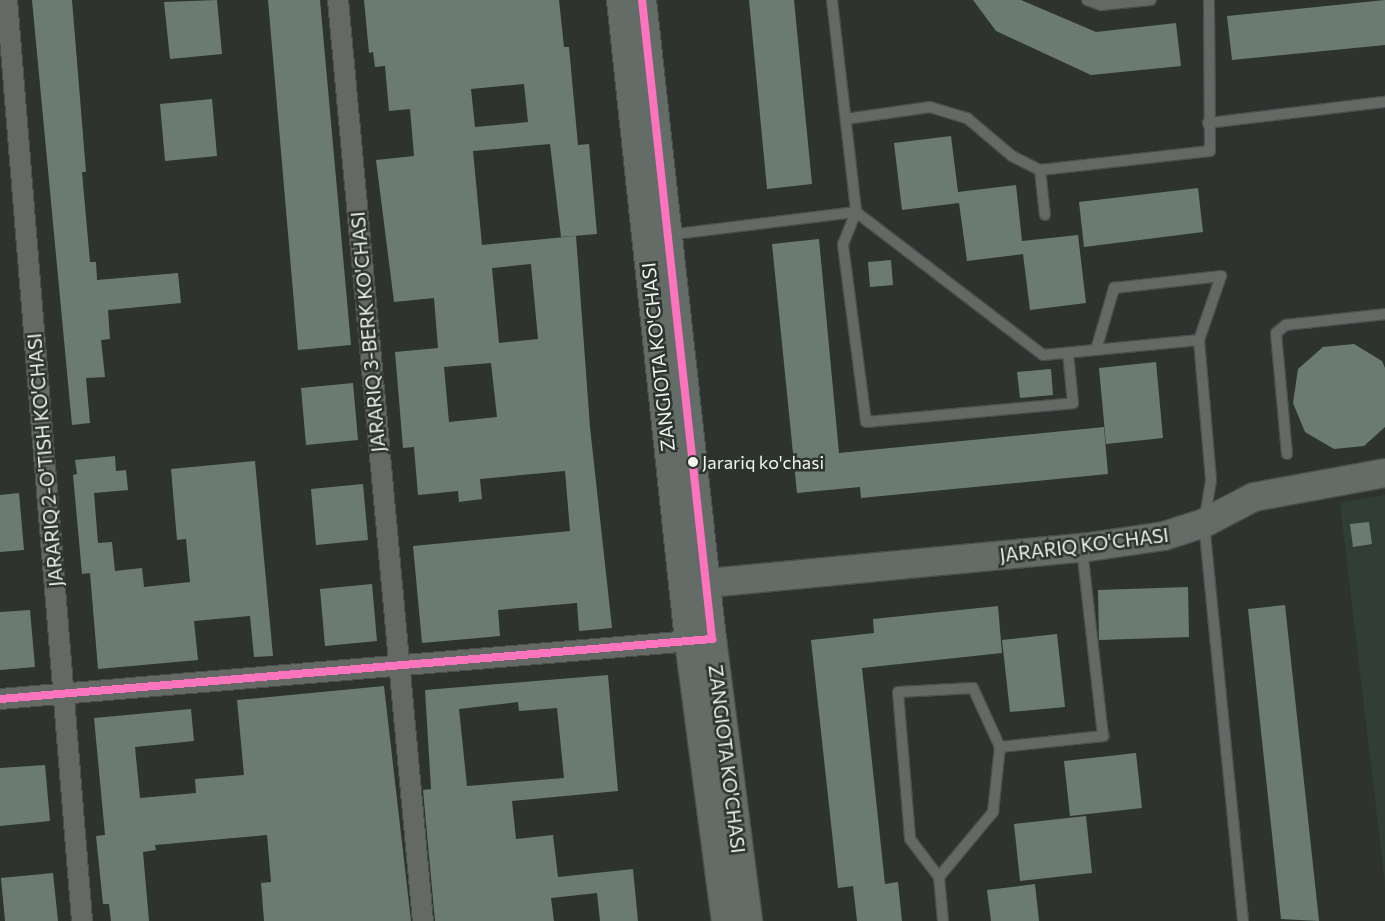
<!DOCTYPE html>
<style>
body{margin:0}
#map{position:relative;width:1385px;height:921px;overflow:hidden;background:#2e3330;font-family:Commissioner,sans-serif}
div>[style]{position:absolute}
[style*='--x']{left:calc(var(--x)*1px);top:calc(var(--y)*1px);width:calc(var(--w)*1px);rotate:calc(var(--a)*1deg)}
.built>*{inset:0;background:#313e36}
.building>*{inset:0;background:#6c7b71}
.roads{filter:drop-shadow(1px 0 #4a4f4c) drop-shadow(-1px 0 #4a4f4c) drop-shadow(0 1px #4a4f4c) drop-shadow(0 -1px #4a4f4c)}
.lane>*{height:10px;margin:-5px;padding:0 5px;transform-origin:5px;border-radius:5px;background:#656966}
.street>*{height:20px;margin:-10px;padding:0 10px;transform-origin:10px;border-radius:10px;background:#656966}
.secondary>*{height:28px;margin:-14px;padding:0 14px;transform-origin:14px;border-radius:14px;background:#646c67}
.bus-1>*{height:8px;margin:-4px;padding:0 4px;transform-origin:4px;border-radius:4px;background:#fc73be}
.dots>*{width:14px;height:14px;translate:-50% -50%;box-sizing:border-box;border:2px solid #2d342f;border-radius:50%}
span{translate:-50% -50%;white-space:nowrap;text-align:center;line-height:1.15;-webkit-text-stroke:5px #2d342f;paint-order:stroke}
.bus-label{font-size:18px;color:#f0f5f1}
.left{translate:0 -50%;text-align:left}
.street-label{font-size:19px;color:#f0f5f1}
</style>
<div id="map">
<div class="built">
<div style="clip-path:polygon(1385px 495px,1385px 883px,1340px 503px)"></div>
</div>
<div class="building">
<div style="clip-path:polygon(32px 0,72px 0,86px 172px,82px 172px,90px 262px,96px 262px,97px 280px,178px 273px,181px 303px,108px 310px,110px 339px,101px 340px,105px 377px,86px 378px,90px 423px,72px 425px)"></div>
<div style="clip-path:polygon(217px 0,222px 54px,170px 59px,164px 2px)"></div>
<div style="clip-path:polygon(268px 0,320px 0,351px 345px,298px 350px)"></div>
<div style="clip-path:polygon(evenodd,364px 0,559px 0,564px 47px,569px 47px,578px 145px,589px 144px,597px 234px,561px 237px,550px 144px,473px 151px,482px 245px,576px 236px,590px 427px,612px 628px,579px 631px,577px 603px,498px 610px,500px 636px,422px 643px,413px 546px,570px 531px,565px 471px,480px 479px,482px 499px,459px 502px,458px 491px,418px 495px,414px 447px,403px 448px,395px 352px,438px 348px,434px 298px,394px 302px,376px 160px,414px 156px,410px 109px,389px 111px,385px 66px,375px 67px,373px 52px,369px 53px,364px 0,524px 84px,528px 122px,475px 127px,471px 89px,524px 84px,364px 0,531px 264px,538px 339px,499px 343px,492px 268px,531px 264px,364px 0,491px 363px,497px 417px,449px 422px,444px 367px,491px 363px)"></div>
<div style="clip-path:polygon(749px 0,794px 0,812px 184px,767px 189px)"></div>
<div style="clip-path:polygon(973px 0,1021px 0,1096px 32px,1176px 23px,1181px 66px,1091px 75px,996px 31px)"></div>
<div style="clip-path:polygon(1385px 0,1385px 45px,1232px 60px,1227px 16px)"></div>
<div style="clip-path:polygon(212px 99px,217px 156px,165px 161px,160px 104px)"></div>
<div style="clip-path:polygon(951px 136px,958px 192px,1016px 185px,1022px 241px,1078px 235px,1086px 303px,1030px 310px,1023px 254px,967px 261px,959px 203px,902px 210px,894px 143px)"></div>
<div style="clip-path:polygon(1198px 188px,1203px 232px,1084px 247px,1079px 202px)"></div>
<div style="clip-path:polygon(819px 239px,839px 453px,1104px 427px,1108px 474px,861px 498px,860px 487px,797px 493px,772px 244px)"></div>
<div style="clip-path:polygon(891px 260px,893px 285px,870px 287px,868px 262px)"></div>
<div style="clip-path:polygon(1354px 344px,1382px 361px,1385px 368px,1385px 427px,1364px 446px,1334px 449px,1305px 432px,1293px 403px,1298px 369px,1323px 347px)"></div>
<div style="clip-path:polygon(1156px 362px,1163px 438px,1106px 444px,1099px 368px)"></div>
<div style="clip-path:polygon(1051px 369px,1053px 395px,1020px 398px,1017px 372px)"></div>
<div style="clip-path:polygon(353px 383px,358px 440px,306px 445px,301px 388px)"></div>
<div style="clip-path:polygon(115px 456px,116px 471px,126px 470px,128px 490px,94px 493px,98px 543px,112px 542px,115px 571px,142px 568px,144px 587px,190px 582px,186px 539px,177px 540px,171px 469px,255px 461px,273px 656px,254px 657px,250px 616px,194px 621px,198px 660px,98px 669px,90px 573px,82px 574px,73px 475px,77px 474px,75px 460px)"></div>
<div style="clip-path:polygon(363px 484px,368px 540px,316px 545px,311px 489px)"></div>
<div style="clip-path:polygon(19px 493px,24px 550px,0 552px,0 495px)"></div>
<div style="clip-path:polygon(1369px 522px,1372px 544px,1353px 547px,1350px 524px)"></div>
<div style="clip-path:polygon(372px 584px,377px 641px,325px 646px,320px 589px)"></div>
<div style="clip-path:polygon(1188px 587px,1189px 637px,1099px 640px,1098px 590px)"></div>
<div style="clip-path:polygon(1285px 605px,1319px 921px,1281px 919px,1248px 609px)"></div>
<div style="clip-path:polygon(998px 606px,1002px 653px,862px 668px,885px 884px,898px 882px,902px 921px,857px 921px,853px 886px,838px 888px,811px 640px,874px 633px,873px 619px)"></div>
<div style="clip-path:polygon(30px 610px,35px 667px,0 670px,0 612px)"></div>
<div style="clip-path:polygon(1057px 634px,1065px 707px,1010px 712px,1002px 640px)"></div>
<div style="clip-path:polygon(evenodd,608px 675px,618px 791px,512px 801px,516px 839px,553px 835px,558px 877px,633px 869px,638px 921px,600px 921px,597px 893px,551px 898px,554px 921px,435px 921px,423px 790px,431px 789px,425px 690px,608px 675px,518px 702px,519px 711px,557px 708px,564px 778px,467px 786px,459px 709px,518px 702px)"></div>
<div style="clip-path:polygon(384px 686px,411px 921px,264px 921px,261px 883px,271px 882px,267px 835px,155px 845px,156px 850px,143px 852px,149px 921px,111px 921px,109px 904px,103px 904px,96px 836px,105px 835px,94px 718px,191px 709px,194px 741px,135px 747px,140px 798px,196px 793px,195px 779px,244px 775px,237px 700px)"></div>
<div style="clip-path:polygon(1136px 753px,1142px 808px,1070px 816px,1064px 761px)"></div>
<div style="clip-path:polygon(45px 765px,50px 821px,0 826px,0 768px)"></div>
<div style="clip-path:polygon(1086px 816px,1092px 873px,1020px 881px,1014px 824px)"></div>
<div style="clip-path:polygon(53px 873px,58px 921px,5px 921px,1px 878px)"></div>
<div style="clip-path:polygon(1035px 884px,1039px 921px,991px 921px,987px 890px)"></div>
</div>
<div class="roads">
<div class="lane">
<div style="--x:832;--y:0;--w:213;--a:83.5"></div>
<div style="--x:856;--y:212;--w:35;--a:112"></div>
<div style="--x:843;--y:245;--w:178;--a:82.6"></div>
<div style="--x:866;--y:422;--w:208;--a:-5.2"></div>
<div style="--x:1073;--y:403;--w:50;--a:-95.7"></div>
<div style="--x:1087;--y:0;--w:15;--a:20"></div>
<div style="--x:1101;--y:5;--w:50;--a:-5.7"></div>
<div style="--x:846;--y:119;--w:85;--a:-8.1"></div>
<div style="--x:930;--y:107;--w:39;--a:17"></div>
<div style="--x:967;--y:118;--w:59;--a:40.2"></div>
<div style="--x:1012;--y:156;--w:31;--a:27"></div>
<div style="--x:1040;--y:170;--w:171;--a:-6.4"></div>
<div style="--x:1210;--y:151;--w:151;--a:-90.4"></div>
<div style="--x:1208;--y:123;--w:178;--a:-6.8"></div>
<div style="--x:1040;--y:170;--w:45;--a:83.7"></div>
<div style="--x:668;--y:235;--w:189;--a:-7"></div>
<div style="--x:856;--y:212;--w:235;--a:37.4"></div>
<div style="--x:1043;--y:355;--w:157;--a:-5.5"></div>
<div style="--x:1096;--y:350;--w:65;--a:-73.8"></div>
<div style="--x:1114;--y:288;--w:108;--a:-6.4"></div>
<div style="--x:1221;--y:276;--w:68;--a:109"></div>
<div style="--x:1199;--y:340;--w:141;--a:85.1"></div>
<div style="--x:1211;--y:480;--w:44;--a:99.2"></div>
<div style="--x:1204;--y:523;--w:400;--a:84.4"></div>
<div style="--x:1287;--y:454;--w:121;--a:-95.2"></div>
<div style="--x:1276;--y:333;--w:13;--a:-39"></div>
<div style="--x:1286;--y:325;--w:100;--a:-6.3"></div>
<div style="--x:1000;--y:747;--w:104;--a:-6.1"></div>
<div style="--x:1103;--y:736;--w:188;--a:-96.4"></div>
<div style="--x:939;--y:877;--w:85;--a:-50.3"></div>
<div style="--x:993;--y:812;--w:65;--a:-83.9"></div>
<div style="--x:1000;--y:747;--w:65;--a:-114.6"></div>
<div style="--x:973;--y:688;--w:75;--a:176.9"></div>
<div style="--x:898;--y:692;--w:147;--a:85.3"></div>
<div style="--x:910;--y:839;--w:48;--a:52.7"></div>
<div style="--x:939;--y:877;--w:44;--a:84.8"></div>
</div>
<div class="street">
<div style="--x:7;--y:0;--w:924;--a:85.34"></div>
<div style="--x:338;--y:0;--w:925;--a:84.73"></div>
<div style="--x:0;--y:699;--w:705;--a:-4.8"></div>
</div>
<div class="secondary">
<div style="--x:621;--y:0;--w:645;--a:83.94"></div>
<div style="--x:689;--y:641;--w:282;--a:82.5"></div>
<div style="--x:642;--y:0;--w:643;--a:83.75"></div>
<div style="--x:712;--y:639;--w:284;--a:82.7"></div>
<div style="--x:687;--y:585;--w:397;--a:-5.4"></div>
<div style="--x:1082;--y:548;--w:83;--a:-8.3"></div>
<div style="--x:1164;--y:536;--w:42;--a:-18"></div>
<div style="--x:1204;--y:523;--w:56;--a:-27.5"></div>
<div style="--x:1254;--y:497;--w:133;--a:-10.4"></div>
</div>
</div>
<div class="bus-1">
<div style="--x:0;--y:699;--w:715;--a:-4.82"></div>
<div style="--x:712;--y:639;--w:643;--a:-96.25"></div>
</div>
<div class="dots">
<div style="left:693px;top:462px;background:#f0f5f1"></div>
</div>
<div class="bus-label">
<span class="left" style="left:702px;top:462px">Jarariq ko'chasi</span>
</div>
<div class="street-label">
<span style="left:368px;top:332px;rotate:-95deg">JARARIQ 3-BERK KO'CHASI</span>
<span style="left:658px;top:357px;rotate:-96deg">ZANGIOTA KO'CHASI</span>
<span style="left:45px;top:460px;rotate:-95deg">JARARIQ 2-O'TISH KO'CHASI</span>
<span style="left:1084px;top:545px;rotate:-7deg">JARARIQ KO'CHASI</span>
<span style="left:727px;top:759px;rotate:83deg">ZANGIOTA KO'CHASI</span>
</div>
</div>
